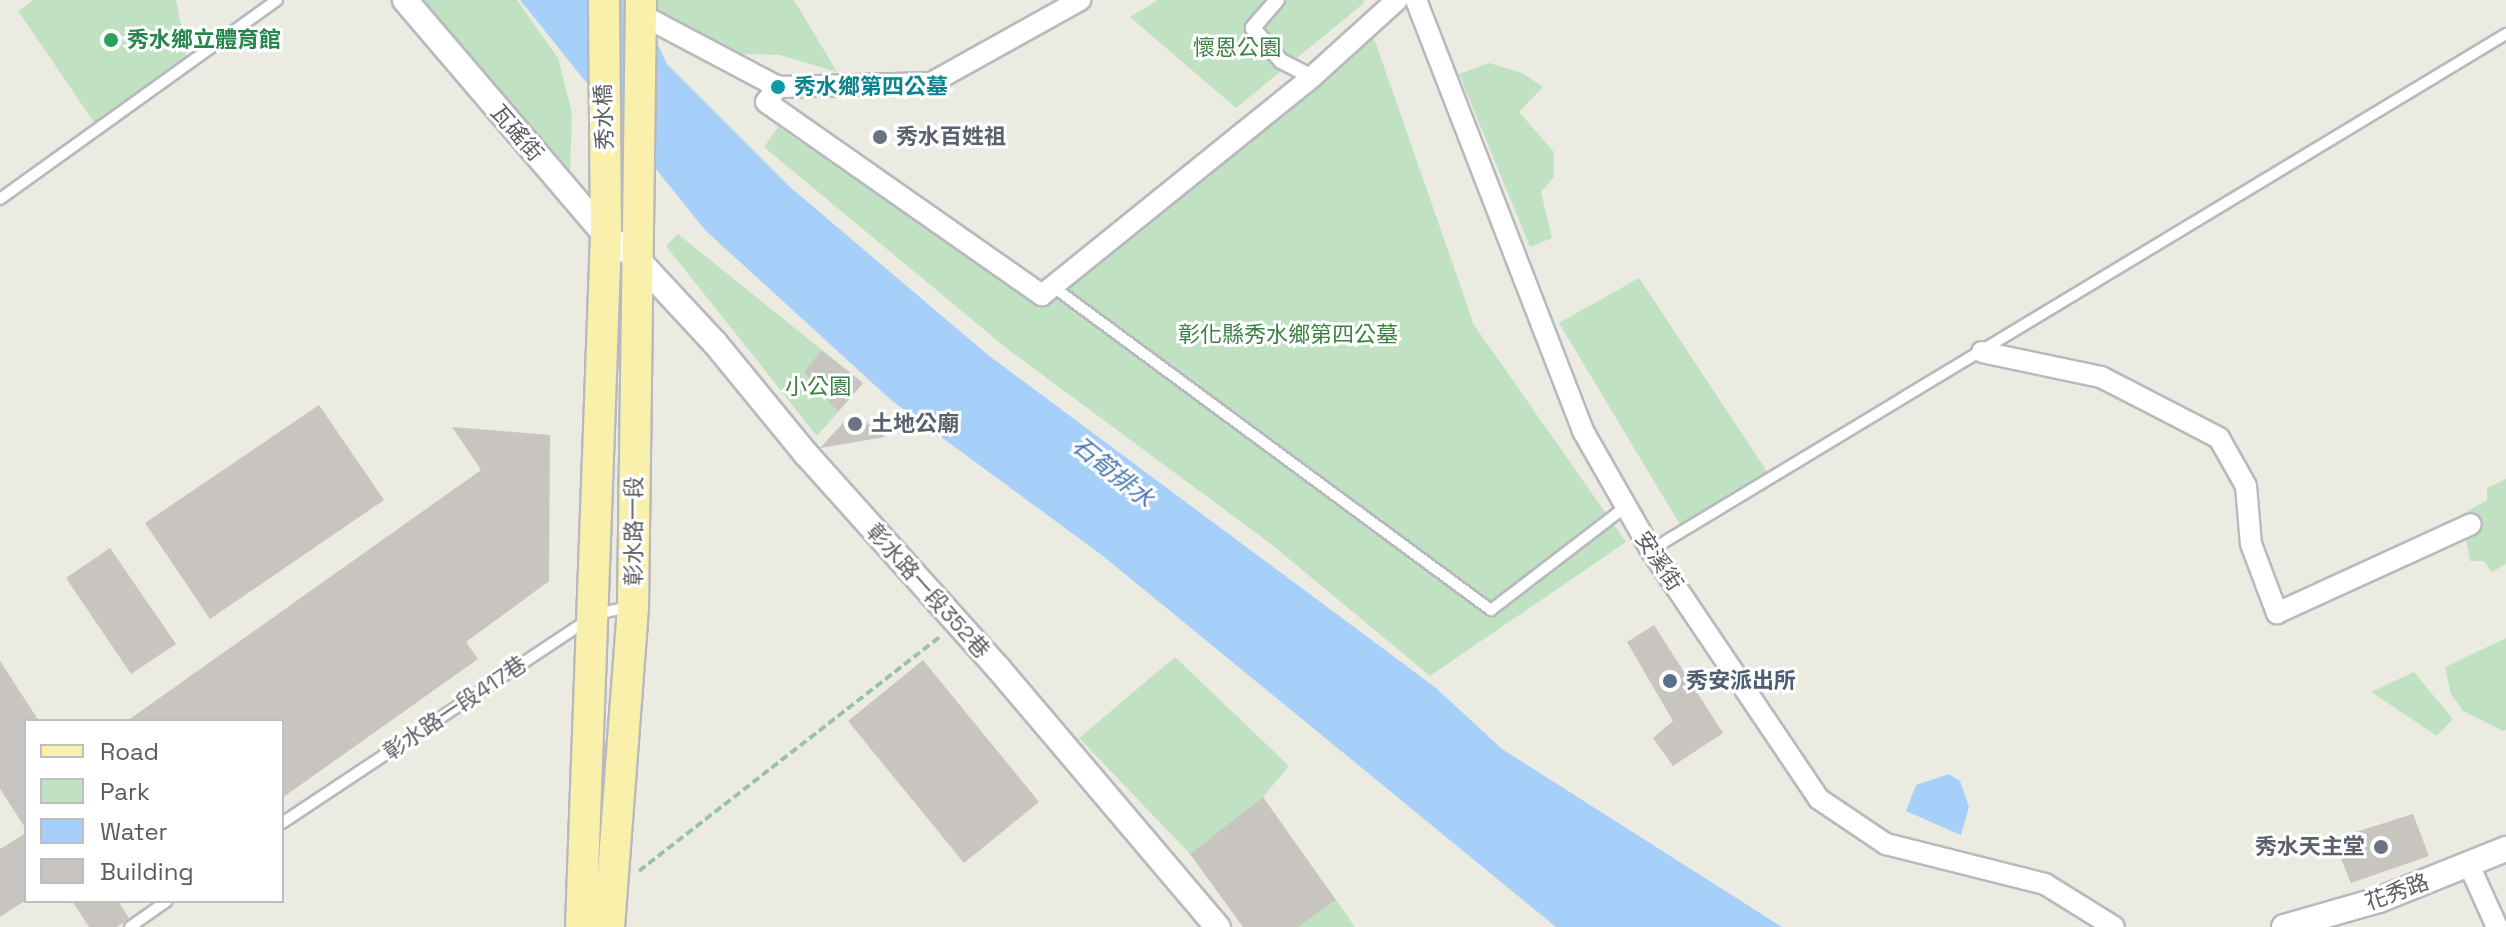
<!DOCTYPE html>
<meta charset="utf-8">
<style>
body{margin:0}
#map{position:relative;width:2506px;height:927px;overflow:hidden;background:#ecebe2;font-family:"Space Grotesk","Noto Sans TC",sans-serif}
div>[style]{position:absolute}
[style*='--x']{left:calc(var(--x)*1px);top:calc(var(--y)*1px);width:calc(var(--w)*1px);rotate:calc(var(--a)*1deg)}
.green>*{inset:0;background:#c0e2c2}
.water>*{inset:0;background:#a6d0f9}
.building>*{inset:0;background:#c8c5c0}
.path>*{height:4px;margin-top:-2px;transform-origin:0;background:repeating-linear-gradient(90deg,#9ac2a8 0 8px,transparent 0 12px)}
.roads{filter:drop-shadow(2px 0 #b8b9be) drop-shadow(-2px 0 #b8b9be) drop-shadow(0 2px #b8b9be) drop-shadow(0 -2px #b8b9be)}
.service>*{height:10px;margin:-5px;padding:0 5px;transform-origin:5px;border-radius:5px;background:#fff}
.pedestrian>*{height:14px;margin:-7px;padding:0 7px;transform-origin:7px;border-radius:7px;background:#fff}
.minor>*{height:20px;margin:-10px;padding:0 10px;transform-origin:10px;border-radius:10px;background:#fff}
.tertiary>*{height:24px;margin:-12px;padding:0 12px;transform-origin:12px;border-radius:12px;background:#fff}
.primary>*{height:30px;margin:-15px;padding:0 15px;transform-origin:15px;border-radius:15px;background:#f9f1ab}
.dots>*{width:22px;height:22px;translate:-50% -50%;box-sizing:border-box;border:4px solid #fff;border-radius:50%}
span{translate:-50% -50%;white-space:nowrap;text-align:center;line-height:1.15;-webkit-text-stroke:6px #fff;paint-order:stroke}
.leisure-label{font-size:22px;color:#27864d;font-weight:700}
.left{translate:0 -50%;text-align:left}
.park-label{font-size:22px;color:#3b8142}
.culture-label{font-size:22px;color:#0d838f;font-weight:700}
.street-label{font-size:22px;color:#5b5d62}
.worship-label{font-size:22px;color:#5b616d;font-weight:700}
.right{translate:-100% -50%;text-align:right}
.service-label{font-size:22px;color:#4e5e75;font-weight:700}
.water-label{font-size:24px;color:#4875b2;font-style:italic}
.legend{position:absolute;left:24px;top:719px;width:260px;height:184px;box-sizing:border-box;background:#fff;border:2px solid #bdbec0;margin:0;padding:10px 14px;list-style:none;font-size:24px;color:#5b5d62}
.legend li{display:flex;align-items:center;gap:16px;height:40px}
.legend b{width:40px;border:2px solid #bdbec0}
</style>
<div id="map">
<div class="green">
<div style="clip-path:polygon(34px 0,176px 0,189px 68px,100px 131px,18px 11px)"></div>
<div style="clip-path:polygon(419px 0,517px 0,558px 58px,572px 113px,569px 205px)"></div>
<div style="clip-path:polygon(648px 0,794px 0,837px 72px,780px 55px,742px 54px,647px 8px)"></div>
<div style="clip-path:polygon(1158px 0,1363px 0,1364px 3px,1236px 108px,1130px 17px)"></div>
<div style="clip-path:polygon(1374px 38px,1474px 325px,1626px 542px,1430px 676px,1271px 544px,1005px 347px,764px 147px,778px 127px,1042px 306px)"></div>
<div style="clip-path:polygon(1489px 63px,1522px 73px,1543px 87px,1519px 112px,1554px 152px,1554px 177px,1541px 192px,1552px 238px,1530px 247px,1459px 74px)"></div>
<div style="clip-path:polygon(678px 234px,863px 383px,817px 436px,666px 246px)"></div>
<div style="clip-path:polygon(1639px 278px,1770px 476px,1682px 528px,1559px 323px)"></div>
<div style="clip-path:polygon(2506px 479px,2506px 564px,2492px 572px,2484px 561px,2470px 561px,2461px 515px,2487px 500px,2487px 488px)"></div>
<div style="clip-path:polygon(2506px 638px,2506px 730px,2503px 731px,2463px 711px,2451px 694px,2445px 667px)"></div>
<div style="clip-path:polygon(1175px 657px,1289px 766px,1263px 797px,1190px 854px,1079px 738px)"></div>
<div style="clip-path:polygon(2414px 672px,2453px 719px,2437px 736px,2371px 692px)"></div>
<div style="clip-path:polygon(1336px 900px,1355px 927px,1298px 927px)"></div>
</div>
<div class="water">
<div style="clip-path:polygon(520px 0,637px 0,667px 64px,790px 187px,988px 355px,1436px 688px,1502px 749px,1782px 927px,1556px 927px,1103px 556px,891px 400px,705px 230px)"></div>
<div style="clip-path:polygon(1949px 774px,1960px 781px,1969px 807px,1961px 835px,1906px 811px,1916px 785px)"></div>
</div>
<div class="building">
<div style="clip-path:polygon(821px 350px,863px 383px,838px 412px,804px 373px)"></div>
<div style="clip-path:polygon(319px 405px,384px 500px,210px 619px,145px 523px)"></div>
<div style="clip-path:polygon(853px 412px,885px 437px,821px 448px,820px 448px)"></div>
<div style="clip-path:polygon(452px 427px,550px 435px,549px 581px,466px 642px,478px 659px,282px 798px,282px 721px,127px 721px,481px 470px)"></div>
<div style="clip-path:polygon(110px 548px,176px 644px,131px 674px,66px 578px)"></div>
<div style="clip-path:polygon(1654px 625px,1723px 733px,1673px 766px,1653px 738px,1673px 721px,1627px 642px)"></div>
<div style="clip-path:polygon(923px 660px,1039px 802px,964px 863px,848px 721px)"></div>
<div style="clip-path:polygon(0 661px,39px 721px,26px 721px,26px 829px,0 789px)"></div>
<div style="clip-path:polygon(1263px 797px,1336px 900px,1298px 927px,1243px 927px,1190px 854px)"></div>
<div style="clip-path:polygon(2413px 814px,2429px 856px,2351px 883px,2333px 839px)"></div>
<div style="clip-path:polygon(26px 833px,26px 900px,0 917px,0 849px)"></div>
<div style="clip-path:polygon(72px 901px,118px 901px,129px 918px,117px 927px,89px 927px)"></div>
</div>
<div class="path">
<div style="--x:639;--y:871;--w:383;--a:-37.9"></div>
</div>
<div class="roads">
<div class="service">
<div style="--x:0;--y:199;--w:341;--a:-35.7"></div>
<div style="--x:1052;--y:286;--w:546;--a:36.43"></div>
<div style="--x:1491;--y:610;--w:168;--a:-37.5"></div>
<div style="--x:1651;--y:550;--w:999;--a:-31.11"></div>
<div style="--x:282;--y:823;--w:377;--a:-33.6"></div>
<div style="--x:596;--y:614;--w:33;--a:-12"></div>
<div style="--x:130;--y:927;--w:45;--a:-35.1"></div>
</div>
<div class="pedestrian">
<div style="--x:1277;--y:0;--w:37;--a:131"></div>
<div style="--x:1253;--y:28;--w:43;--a:49.7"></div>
<div style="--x:1281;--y:61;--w:35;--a:27"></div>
</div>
<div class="minor">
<div style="--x:1416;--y:0;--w:462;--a:68.8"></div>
<div style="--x:1583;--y:431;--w:137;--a:60.3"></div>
<div style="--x:1651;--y:550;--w:300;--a:56"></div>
<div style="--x:1819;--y:799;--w:81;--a:33.9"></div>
<div style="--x:1886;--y:844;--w:164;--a:14.1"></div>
<div style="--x:2045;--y:884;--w:81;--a:31.9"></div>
<div style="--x:640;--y:14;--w:156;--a:27.9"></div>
<div style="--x:778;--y:87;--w:153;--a:-1.5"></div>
<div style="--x:931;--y:83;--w:171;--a:-29.1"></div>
<div style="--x:778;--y:87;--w:19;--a:129"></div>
<div style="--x:766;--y:102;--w:337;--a:35"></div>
<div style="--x:1042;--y:295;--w:347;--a:-38.9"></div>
<div style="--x:1312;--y:77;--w:115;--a:-42.2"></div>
<div style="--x:1982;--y:352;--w:122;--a:11.9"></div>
<div style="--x:2101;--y:377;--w:133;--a:27.3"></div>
<div style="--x:2219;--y:438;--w:55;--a:60.6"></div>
<div style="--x:2246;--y:486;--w:58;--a:85.1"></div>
<div style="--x:2251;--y:544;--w:74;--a:69.4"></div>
<div style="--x:2277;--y:613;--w:213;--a:-24.6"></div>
<div style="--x:2469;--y:865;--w:68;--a:65.7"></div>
</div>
<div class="tertiary">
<div style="--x:405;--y:0;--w:309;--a:49.5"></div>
<div style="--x:606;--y:235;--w:38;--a:37"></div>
<div style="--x:636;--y:258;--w:116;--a:47.1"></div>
<div style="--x:715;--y:343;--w:144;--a:50.7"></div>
<div style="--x:806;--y:454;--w:288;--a:48.1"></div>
<div style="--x:998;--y:668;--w:340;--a:49.7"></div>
<div style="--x:2284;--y:927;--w:99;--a:-15.9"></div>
<div style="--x:2379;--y:900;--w:137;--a:-21.9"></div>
</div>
<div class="primary">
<div style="--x:581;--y:927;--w:692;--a:-87.93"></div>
<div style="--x:606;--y:235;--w:235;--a:-90.5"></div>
<div style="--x:609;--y:927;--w:322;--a:-85.7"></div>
<div style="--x:633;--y:606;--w:606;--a:-89.24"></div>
</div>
</div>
<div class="dots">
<div style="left:111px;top:40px;background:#2e9e5b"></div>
<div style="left:778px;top:87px;background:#0f9aa8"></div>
<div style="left:880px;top:137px;background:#6b7280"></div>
<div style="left:855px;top:424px;background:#6b7280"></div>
<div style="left:1670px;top:681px;background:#5c6f8a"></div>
<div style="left:2381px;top:847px;background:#6b7280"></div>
</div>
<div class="leisure-label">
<span class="left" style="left:127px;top:40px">秀水鄉立體育館</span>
</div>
<div class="park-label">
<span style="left:1237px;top:48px">懷恩公園</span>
<span style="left:1288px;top:335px">彰化縣秀水鄉第四公墓</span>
<span style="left:818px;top:387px">小公園</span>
</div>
<div class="culture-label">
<span class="left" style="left:794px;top:87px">秀水鄉第四公墓</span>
</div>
<div class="street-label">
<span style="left:604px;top:117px;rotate:-92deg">秀水橋</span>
<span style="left:517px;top:133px;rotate:49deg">瓦磘街</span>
<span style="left:634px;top:531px;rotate:-90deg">彰水路一段</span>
<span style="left:1659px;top:561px;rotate:56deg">安溪街</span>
<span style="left:928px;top:591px;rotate:48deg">彰水路一段352巷</span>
<span style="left:455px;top:708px;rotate:-34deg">彰水路一段417巷</span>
<span style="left:2397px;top:892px;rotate:-20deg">花秀路</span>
</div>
<div class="worship-label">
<span class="left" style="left:896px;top:137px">秀水百姓祖</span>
<span class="left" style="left:871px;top:424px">土地公廟</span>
<span class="right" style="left:2365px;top:847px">秀水天主堂</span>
</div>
<div class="service-label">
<span class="left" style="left:1686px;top:681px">秀安派出所</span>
</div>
<div class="water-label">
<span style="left:1113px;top:472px;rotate:39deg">石筍排水</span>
</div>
<ul class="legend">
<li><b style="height:10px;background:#f9f1ab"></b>Road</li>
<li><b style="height:22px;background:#c0e2c2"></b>Park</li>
<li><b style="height:22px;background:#a6d0f9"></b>Water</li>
<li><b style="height:22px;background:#c8c5c0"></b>Building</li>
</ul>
</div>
